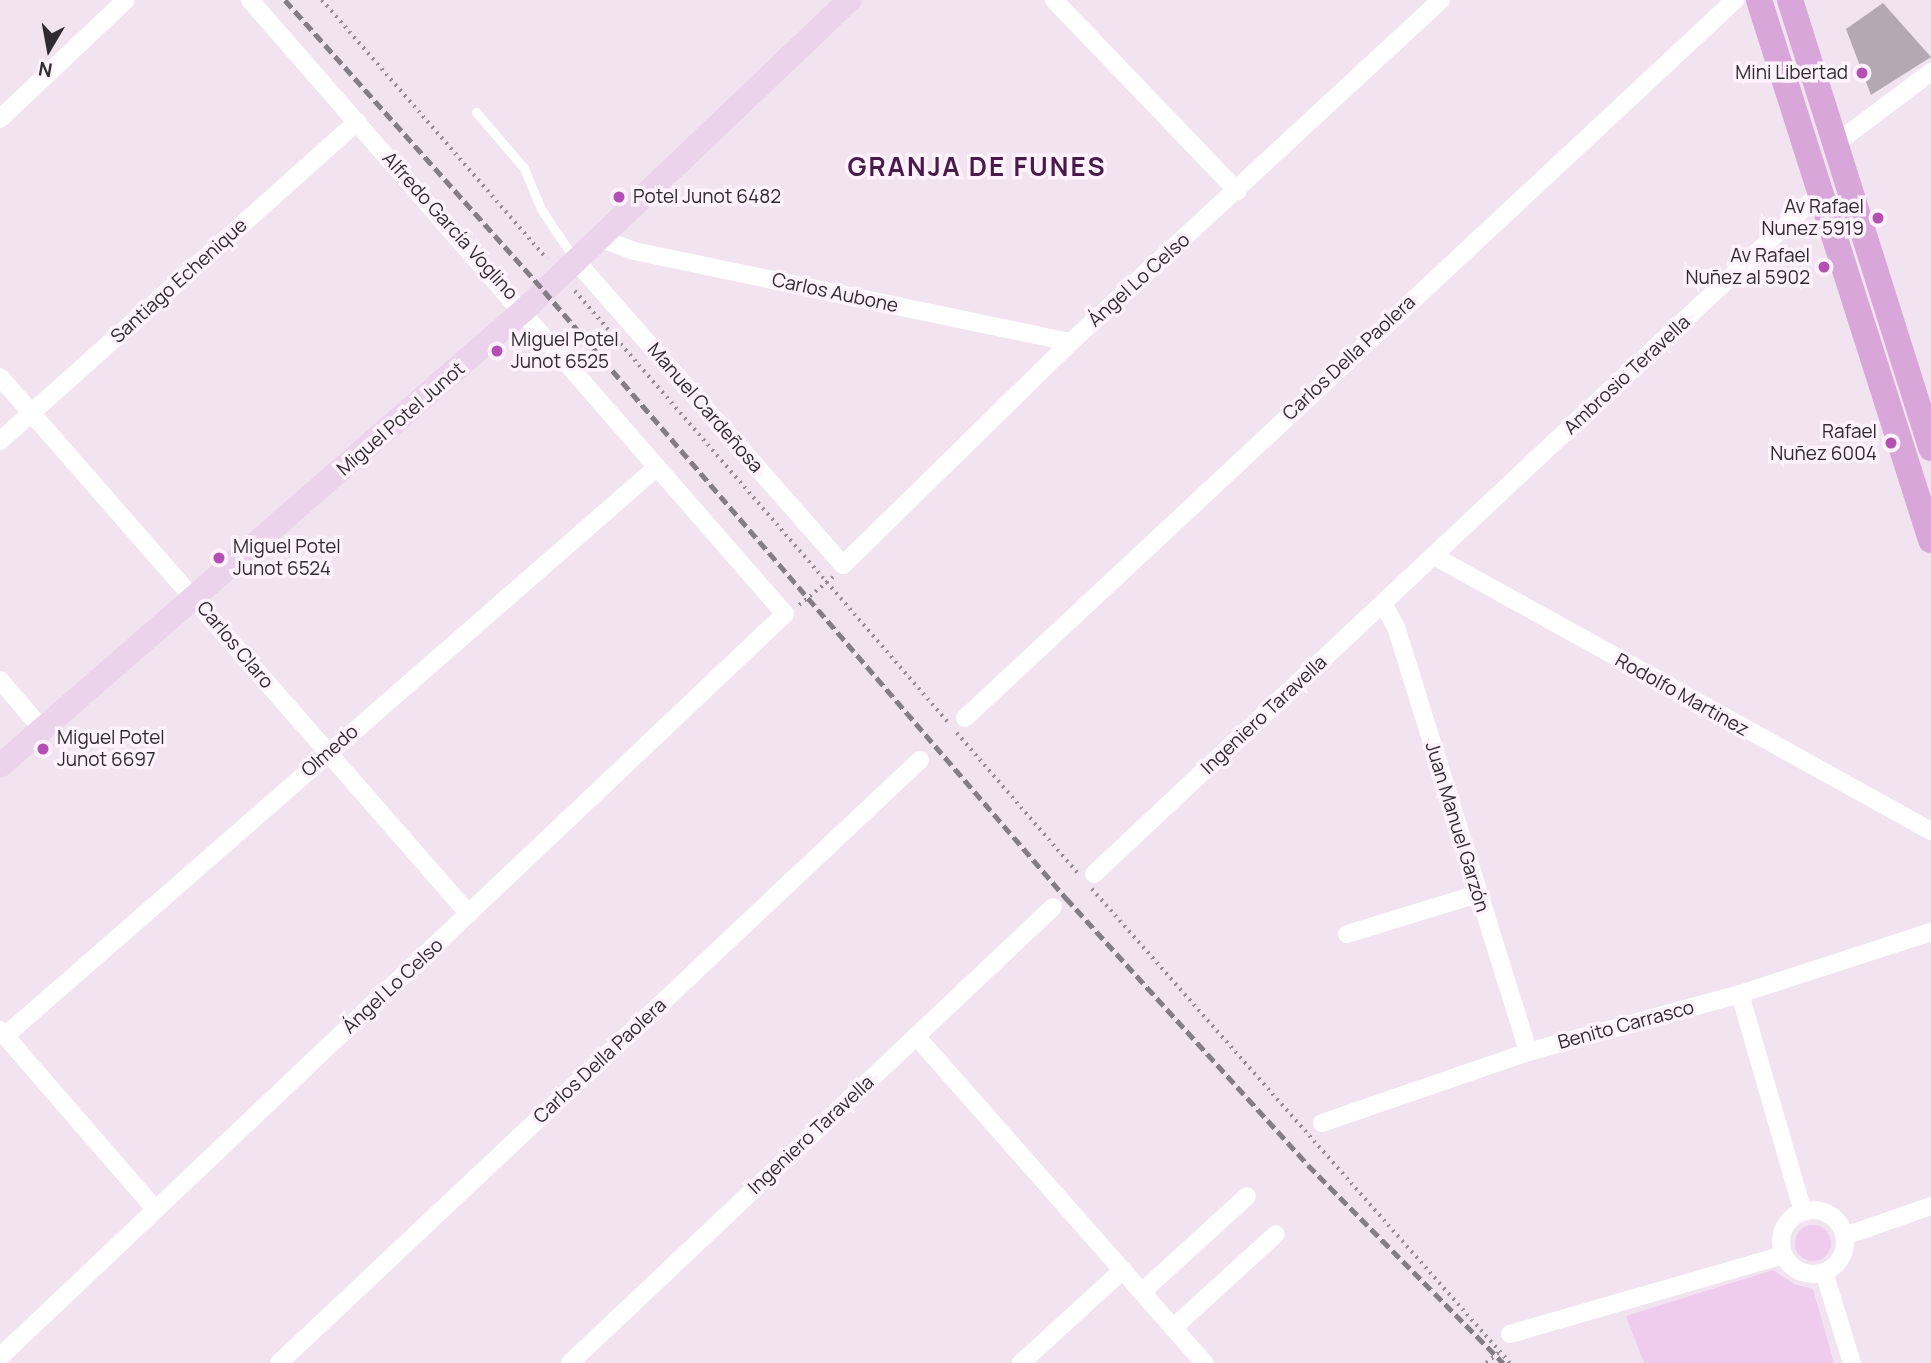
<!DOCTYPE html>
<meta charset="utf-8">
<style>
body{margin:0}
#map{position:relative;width:1931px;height:1363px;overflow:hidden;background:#f1e4f0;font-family:Manrope,sans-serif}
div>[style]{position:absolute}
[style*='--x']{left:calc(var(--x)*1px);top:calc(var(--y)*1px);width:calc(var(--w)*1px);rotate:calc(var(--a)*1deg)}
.green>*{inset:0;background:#efcbed}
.round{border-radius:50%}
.building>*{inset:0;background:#b4a8b3}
.path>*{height:3.5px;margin-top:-1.75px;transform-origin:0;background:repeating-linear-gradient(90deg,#948b94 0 2px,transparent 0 7px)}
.service>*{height:9px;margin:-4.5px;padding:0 4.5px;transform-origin:4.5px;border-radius:4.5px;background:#fff}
.minor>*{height:18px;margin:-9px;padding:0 9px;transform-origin:9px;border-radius:9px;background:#fff}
.minor>.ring{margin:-9px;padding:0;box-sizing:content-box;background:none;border:18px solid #fff;border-radius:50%}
.secondary>*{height:24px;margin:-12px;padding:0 12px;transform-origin:12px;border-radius:12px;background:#ecd3ec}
.primary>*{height:26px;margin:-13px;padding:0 13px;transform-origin:13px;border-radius:13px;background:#d9a6d9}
.rail>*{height:5px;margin-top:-2.5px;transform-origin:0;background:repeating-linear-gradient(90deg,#857d85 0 10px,transparent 0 15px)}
.dots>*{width:19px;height:19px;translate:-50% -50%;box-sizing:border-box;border:4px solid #fef2fd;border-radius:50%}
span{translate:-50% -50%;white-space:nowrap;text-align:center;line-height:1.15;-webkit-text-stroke:7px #fef2fd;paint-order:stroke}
.poi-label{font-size:19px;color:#302b30}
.right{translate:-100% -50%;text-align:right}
.left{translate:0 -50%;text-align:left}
.street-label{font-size:19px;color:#302b30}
.district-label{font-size:26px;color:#4a1a4a;font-weight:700;letter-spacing:2px}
.north{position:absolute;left:14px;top:14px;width:70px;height:70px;-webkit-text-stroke:5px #fef2fd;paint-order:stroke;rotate:190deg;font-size:19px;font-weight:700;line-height:28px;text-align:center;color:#302b30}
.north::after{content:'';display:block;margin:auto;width:24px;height:32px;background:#302b30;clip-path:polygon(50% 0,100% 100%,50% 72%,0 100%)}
</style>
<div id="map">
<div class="green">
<div class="round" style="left:1795px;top:1225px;width:36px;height:36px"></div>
<div style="clip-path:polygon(1773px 1270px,1794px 1284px,1813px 1289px,1834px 1363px,1644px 1363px,1626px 1316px)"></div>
</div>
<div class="building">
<div style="clip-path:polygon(1883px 3px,1931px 57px,1871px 95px,1846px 29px)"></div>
</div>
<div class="path">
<div style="--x:322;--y:0;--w:343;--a:49"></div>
<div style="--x:575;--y:291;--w:570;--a:49.13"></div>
<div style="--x:799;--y:605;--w:44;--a:-39.5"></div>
<div style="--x:957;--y:733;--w:185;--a:49.2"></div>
<div style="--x:1092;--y:889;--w:632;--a:48.59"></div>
<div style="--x:1486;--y:1363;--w:16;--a:-40"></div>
</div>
<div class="service">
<div style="--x:476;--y:112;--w:74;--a:49.4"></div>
<div style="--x:524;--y:168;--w:44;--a:67.5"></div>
<div style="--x:541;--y:209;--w:61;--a:56.3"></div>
</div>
<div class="minor">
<div style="--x:1054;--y:0;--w:265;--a:46.2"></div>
<div style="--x:0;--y:119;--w:173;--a:-43.4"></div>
<div style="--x:1835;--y:144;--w:120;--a:-36.9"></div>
<div style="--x:600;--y:238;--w:36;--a:21"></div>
<div style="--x:634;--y:251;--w:446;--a:11.8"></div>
<div style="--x:575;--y:260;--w:406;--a:48.7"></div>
<div style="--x:843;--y:565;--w:319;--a:-44.4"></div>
<div style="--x:1071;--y:342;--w:504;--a:-42.75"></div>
<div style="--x:0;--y:377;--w:713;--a:48.87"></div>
<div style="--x:0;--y:441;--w:479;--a:-41.8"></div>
<div style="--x:1434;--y:556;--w:568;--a:28.96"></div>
<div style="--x:1383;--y:603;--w:27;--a:62"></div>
<div style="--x:1396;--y:627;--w:445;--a:72.7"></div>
<div style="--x:0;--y:680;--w:65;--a:49.4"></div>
<div style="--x:965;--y:718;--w:1053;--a:-43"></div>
<div style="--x:1094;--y:874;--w:994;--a:-43.17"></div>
<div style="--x:1347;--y:934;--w:137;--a:-17"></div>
<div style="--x:1740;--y:994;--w:227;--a:73.9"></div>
<div style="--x:0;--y:1030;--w:238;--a:49.1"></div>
<div style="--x:5;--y:1036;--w:865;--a:-41.11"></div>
<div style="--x:916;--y:1036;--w:436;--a:48.6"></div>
<div style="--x:1322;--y:1123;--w:218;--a:-19"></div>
<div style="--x:1528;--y:1052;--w:220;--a:-15.3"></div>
<div style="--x:1740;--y:994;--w:201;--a:-18"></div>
<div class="ring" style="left:1781px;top:1210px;width:46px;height:46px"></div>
<div style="--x:1845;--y:1236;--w:91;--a:-19.2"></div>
<div style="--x:1824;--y:1272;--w:95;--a:72.9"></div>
<div style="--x:1142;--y:1292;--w:142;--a:-42.4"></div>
<div style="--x:1173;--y:1328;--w:139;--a:-42.4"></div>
<div style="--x:1510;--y:1334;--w:284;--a:-16.1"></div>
<div style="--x:0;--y:1357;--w:1081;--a:-43.43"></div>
<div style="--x:785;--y:614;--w:814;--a:-131.07"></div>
<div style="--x:279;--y:1363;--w:880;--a:-43.25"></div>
<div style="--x:570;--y:1363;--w:664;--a:-43.35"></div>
<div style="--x:1021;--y:1363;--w:138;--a:-42.4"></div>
</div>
<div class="secondary">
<div style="--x:0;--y:766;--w:695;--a:-41.03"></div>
<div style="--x:524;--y:310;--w:450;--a:-43.6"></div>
</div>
<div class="primary">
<div style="--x:1759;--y:0;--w:567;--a:72.33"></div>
<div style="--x:1790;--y:0;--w:470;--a:72.5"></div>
</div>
<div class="rail">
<div style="--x:285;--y:0;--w:390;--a:48.3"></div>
<div style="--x:544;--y:291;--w:801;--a:49.31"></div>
<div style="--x:1066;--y:898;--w:360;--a:47.8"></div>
<div style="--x:1308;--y:1165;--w:278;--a:45.4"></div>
</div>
<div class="dots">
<div style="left:1862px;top:73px;background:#b44fb4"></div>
<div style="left:619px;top:197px;background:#b44fb4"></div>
<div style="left:1878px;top:218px;background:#b44fb4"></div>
<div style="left:1824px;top:267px;background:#b44fb4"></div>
<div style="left:497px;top:351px;background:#b44fb4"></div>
<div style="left:1891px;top:443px;background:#b44fb4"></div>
<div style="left:219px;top:558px;background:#b44fb4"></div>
<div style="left:43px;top:749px;background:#b44fb4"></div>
</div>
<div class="poi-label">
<span class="right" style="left:1848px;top:73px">Mini Libertad</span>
<span class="left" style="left:633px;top:197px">Potel Junot 6482</span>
<span class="right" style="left:1864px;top:218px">Av Rafael<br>Nunez 5919</span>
<span class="right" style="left:1810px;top:267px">Av Rafael<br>Nuñez al 5902</span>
<span class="left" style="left:511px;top:351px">Miguel Potel<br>Junot 6525</span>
<span class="right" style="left:1877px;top:443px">Rafael<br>Nuñez 6004</span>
<span class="left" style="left:233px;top:558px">Miguel Potel<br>Junot 6524</span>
<span class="left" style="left:57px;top:749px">Miguel Potel<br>Junot 6697</span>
</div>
<div class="street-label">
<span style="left:450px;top:226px;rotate:48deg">Alfredo García Voglino</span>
<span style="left:1139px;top:280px;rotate:-42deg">Ángel Lo Celso</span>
<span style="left:179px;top:281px;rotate:-42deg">Santiago Echenique</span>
<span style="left:835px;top:293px;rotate:12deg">Carlos Aubone</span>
<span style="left:1349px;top:358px;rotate:-43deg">Carlos Della Paolera</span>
<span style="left:1627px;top:375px;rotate:-43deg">Ambrosio Teravella</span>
<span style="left:705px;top:408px;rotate:49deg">Manuel Cardeñosa</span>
<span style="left:401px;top:419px;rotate:-41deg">Miguel Potel Junot</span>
<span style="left:235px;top:645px;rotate:50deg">Carlos Claro</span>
<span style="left:1682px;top:695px;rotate:29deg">Rodolfo Martinez</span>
<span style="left:1264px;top:715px;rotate:-43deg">Ingeniero Taravella</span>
<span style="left:330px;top:751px;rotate:-41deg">Olmedo</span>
<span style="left:1457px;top:827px;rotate:73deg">Juan Manuel Garzón</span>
<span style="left:393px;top:986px;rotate:-43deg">Ángel Lo Celso</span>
<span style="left:1626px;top:1025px;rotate:-15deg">Benito Carrasco</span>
<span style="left:600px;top:1061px;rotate:-43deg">Carlos Della Paolera</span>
<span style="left:811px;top:1135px;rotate:-43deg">Ingeniero Taravella</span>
</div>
<div class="district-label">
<span style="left:977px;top:167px">GRANJA DE FUNES</span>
</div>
<div class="north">N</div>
</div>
